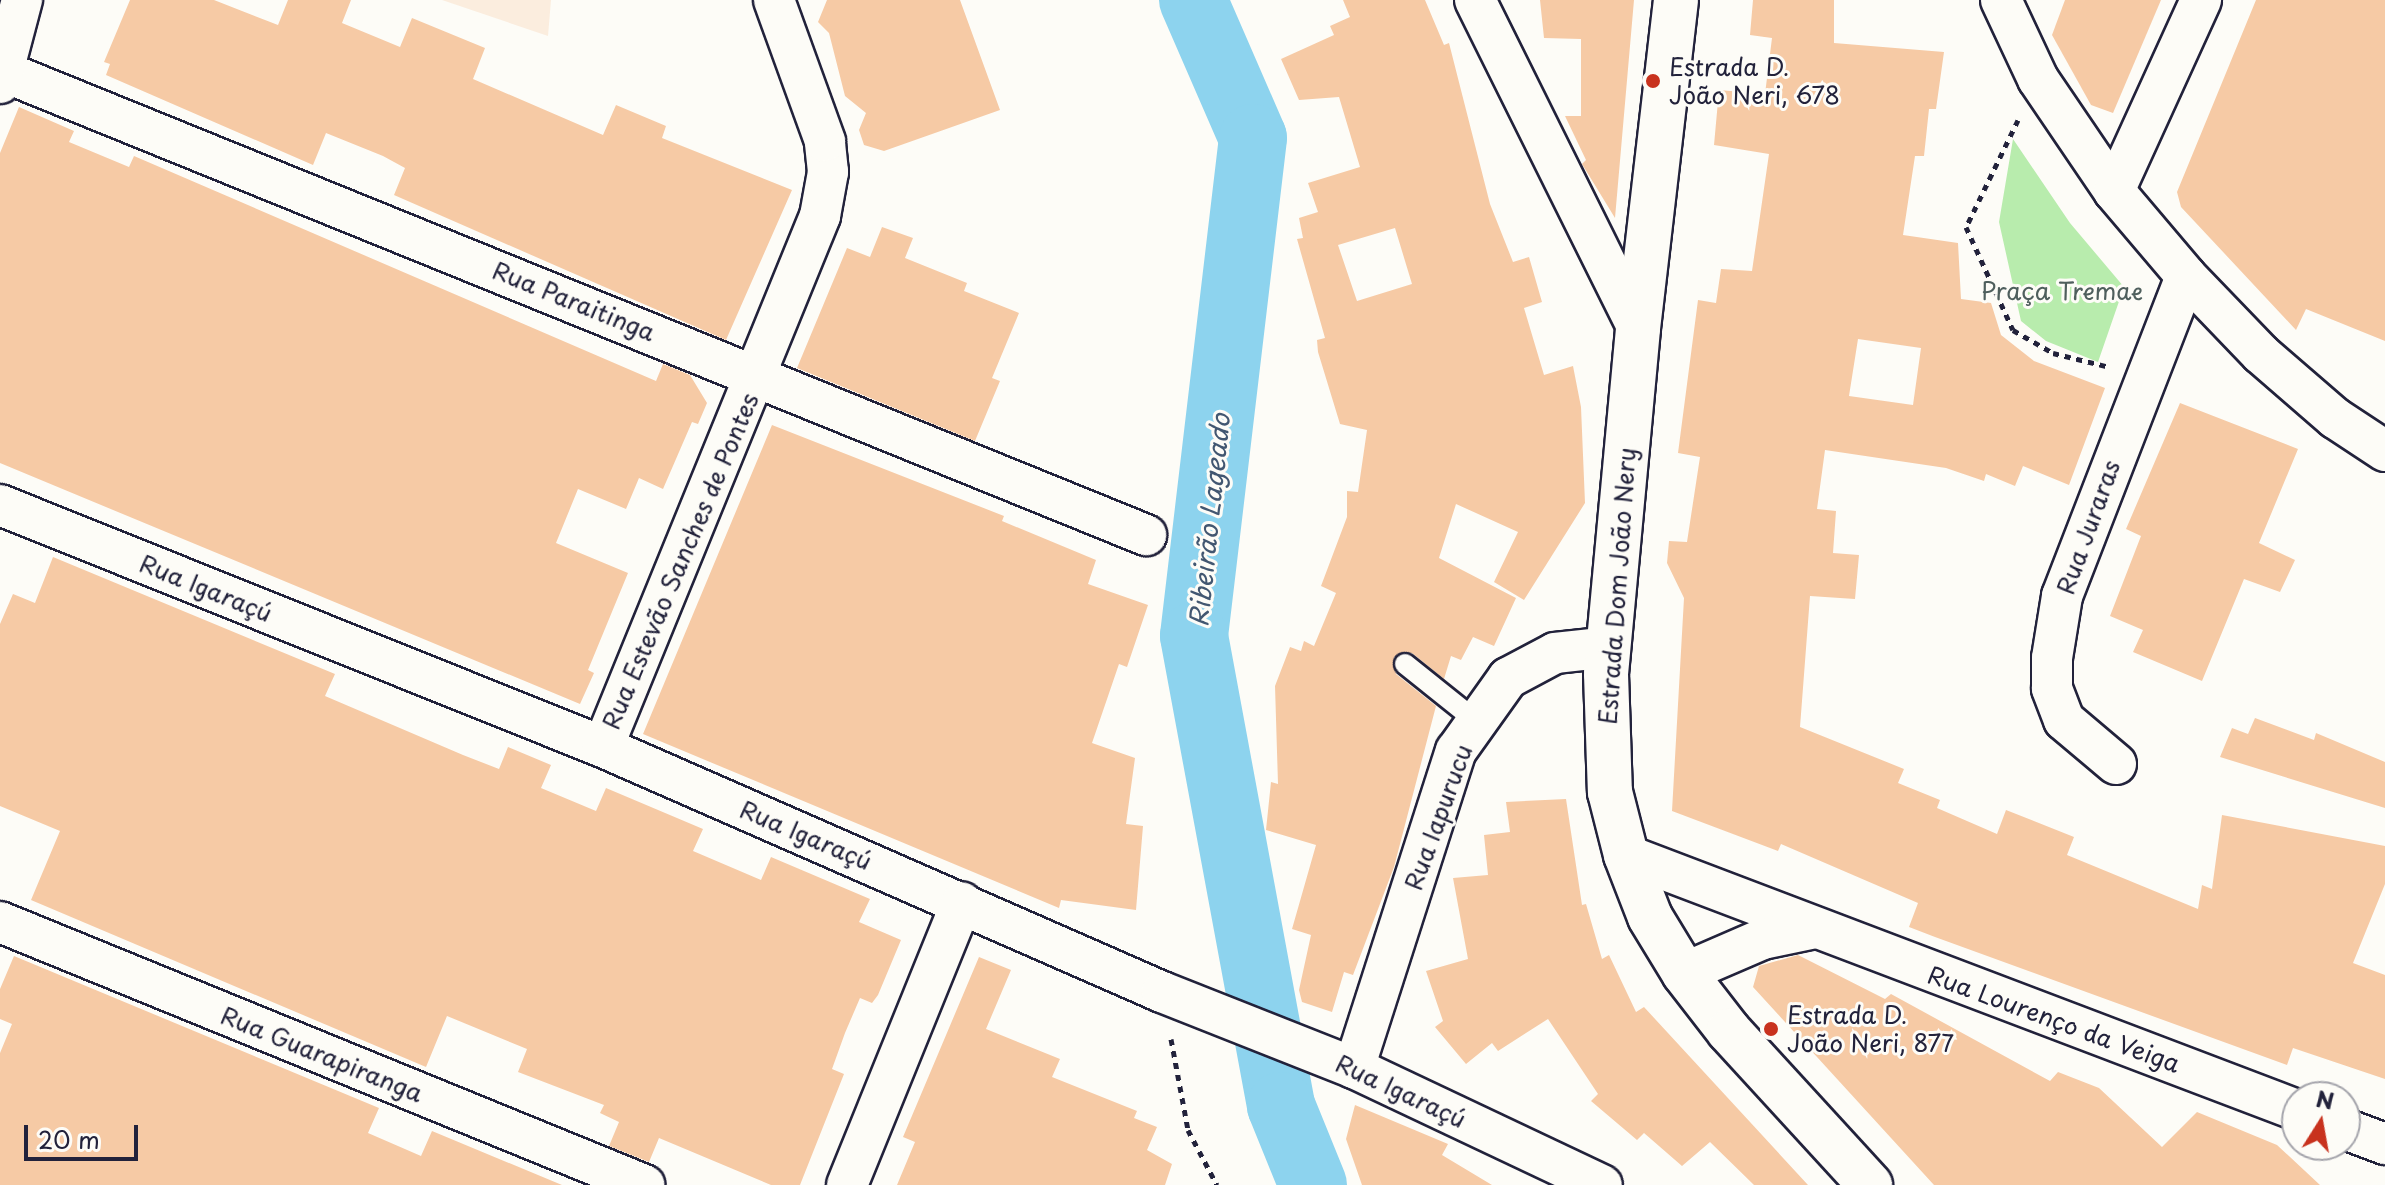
<!DOCTYPE html>
<meta charset="utf-8">
<style>
body{margin:0}
#map{position:relative;width:2385px;height:1185px;overflow:hidden;background:#fdfcf7;font-family:"Playpen Sans",sans-serif}
div>[style]{position:absolute}
[style*='--x']{left:calc(var(--x)*1px);top:calc(var(--y)*1px);width:calc(var(--w)*1px);rotate:calc(var(--a)*1deg)}
.built>*{inset:0;background:#fbedde}
.green>*{inset:0;background:#b8ecad}
.river>*{height:68px;margin:-34px;padding:0 34px;transform-origin:34px;border-radius:34px;background:#8dd3ee}
.building>*{inset:0;background:#f6caa5}
.path>*{height:5px;margin-top:-2.5px;transform-origin:0;background:repeating-linear-gradient(90deg,#22223b 0 6px,transparent 0 12px)}
.roads{filter:drop-shadow(2px 0 #22223b) drop-shadow(-2px 0 #22223b) drop-shadow(0 2px #22223b) drop-shadow(0 -2px #22223b)}
.service>*{height:20px;margin:-10px;padding:0 10px;transform-origin:10px;border-radius:10px;background:#fdfcf7}
.minor>*{height:40px;margin:-20px;padding:0 20px;transform-origin:20px;border-radius:20px;background:#fdfcf7}
.primary>*{height:44px;margin:-22px;padding:0 22px;transform-origin:22px;border-radius:22px;background:#fdfcf7}
.dots>*{width:22px;height:22px;translate:-50% -50%;box-sizing:border-box;border:4px solid #fdfcf7;border-radius:50%}
span{translate:-50% -50%;white-space:nowrap;text-align:center;line-height:1.15;-webkit-text-stroke:6px #fdfcf7;paint-order:stroke}
.poi-label{font-size:24px;color:#22223b}
.left{translate:0 -50%;text-align:left}
.park-label{font-size:24px;color:#4f5f5d}
.street-label{font-size:24px;color:#22223b}
.water-label{font-size:26px;color:#425771;font-style:italic}
.north{position:absolute;left:2281px;top:1081px;width:80px;height:80px;box-sizing:border-box;background:#fdfcf7;border:2px solid #a5a5ac;border-radius:50%;rotate:11deg;font-size:22px;font-weight:700;line-height:32px;text-align:center;color:#22223b}
.north::after{content:'';display:block;margin:auto;width:28px;height:36px;background:#c8321e;clip-path:polygon(50% 0,100% 100%,50% 72%,0 100%)}
.scale{position:absolute;left:24px;top:1125px;width:114px;height:36px;box-sizing:border-box;border:4px solid #22223b;border-top:0;padding-left:10px;font-size:24px;line-height:28px;white-space:nowrap;color:#22223b;-webkit-text-stroke:6px #fdfcf7;paint-order:stroke}
</style>
<div id="map">
<div class="built">
<div style="clip-path:polygon(442px 0,551px 0,548px 36px)"></div>
</div>
<div class="green">
<div style="clip-path:polygon(2013px 139px,2070px 223px,2124px 287px,2098px 362px,2046px 341px,2021px 321px,1999px 222px)"></div>
</div>
<div class="river">
<div style="--x:1193;--y:0;--w:150;--a:66.5"></div>
<div style="--x:1253;--y:138;--w:501;--a:96.76"></div>
<div style="--x:1194;--y:636;--w:478;--a:79.5"></div>
<div style="--x:1281;--y:1106;--w:85;--a:67.9"></div>
</div>
<div class="building">
<div style="clip-path:polygon(130px 0,214px 0,278px 25px,288px 0,351px 0,342px 23px,400px 47px,412px 18px,485px 48px,473px 79px,603px 135px,616px 105px,666px 126px,662px 138px,792px 190px,726px 340px,394px 195px,405px 168px,383px 156px,326px 133px,313px 165px,106px 75px,110px 64px,104px 62px)"></div>
<div style="clip-path:polygon(827px 0,960px 0,1000px 110px,884px 151px,864px 145px,859px 130px,866px 113px,845px 96px,829px 33px,818px 22px)"></div>
<div style="clip-path:polygon(evenodd,1343px 0,1425px 0,1444px 45px,1449px 43px,1490px 204px,1513px 262px,1529px 257px,1542px 302px,1524px 308px,1544px 375px,1573px 366px,1581px 407px,1585px 503px,1524px 600px,1494px 582px,1518px 532px,1456px 504px,1439px 558px,1516px 598px,1494px 646px,1473px 637px,1461px 660px,1451px 656px,1444px 679px,1412px 653px,1394px 657px,1396px 674px,1436px 706px,1394px 867px,1353px 975px,1344px 972px,1332px 1012px,1302px 1002px,1299px 990px,1311px 935px,1292px 929px,1316px 845px,1266px 830px,1271px 782px,1278px 784px,1275px 686px,1290px 647px,1301px 651px,1304px 641px,1314px 646px,1336px 593px,1321px 586px,1347px 517px,1347px 491px,1358px 492px,1367px 430px,1340px 424px,1318px 352px,1317px 340px,1325px 338px,1297px 239px,1303px 238px,1299px 218px,1318px 212px,1308px 183px,1360px 167px,1339px 97px,1299px 100px,1281px 59px,1334px 35px,1330px 26px,1350px 17px,1343px 0,1395px 228px,1412px 284px,1357px 301px,1338px 245px,1395px 228px)"></div>
<div style="clip-path:polygon(1540px 0,1634px 0,1615px 218px,1582px 164px,1586px 160px,1565px 116px,1581px 116px,1581px 39px,1544px 38px)"></div>
<div style="clip-path:polygon(evenodd,1753px 0,1834px 0,1834px 43px,1944px 52px,1936px 109px,1929px 109px,1924px 156px,1915px 156px,1903px 235px,1958px 243px,1961px 299px,1991px 303px,2001px 335px,2034px 361px,2105px 388px,2069px 485px,2023px 466px,2015px 486px,1986px 474px,1984px 481px,1946px 468px,1825px 450px,1817px 509px,1836px 511px,1833px 553px,1859px 555px,1855px 599px,1810px 596px,1800px 727px,1904px 769px,1898px 783px,1940px 800px,1937px 808px,1997px 834px,2006px 810px,2074px 837px,2067px 855px,2198px 909px,2202px 885px,2212px 889px,2222px 815px,2385px 846px,2385px 884px,2353px 963px,2385px 975px,2385px 1079px,2293px 1048px,2287px 1065px,1935px 937px,1909px 927px,1918px 903px,1781px 844px,1778px 851px,1672px 811px,1684px 598px,1667px 563px,1669px 541px,1687px 542px,1700px 457px,1678px 453px,1698px 300px,1716px 303px,1721px 269px,1752px 271px,1769px 154px,1714px 145px,1719px 90px,1765px 94px,1772px 38px,1750px 35px,1753px 0,1858px 339px,1921px 348px,1913px 405px,1849px 396px,1858px 339px)"></div>
<div style="clip-path:polygon(2065px 0,2161px 0,2113px 113px,2091px 105px,2052px 35px)"></div>
<div style="clip-path:polygon(2256px 0,2385px 0,2385px 341px,2306px 309px,2296px 330px,2181px 207px,2177px 192px)"></div>
<div style="clip-path:polygon(19px 107px,74px 131px,69px 142px,129px 167px,134px 156px,656px 381px,663px 364px,690px 375px,707px 403px,698px 424px,692px 422px,663px 489px,639px 478px,626px 509px,578px 489px,556px 543px,628px 573px,588px 670px,594px 673px,580px 704px,0 463px,0 153px)"></div>
<div style="clip-path:polygon(882px 227px,913px 238px,905px 258px,967px 283px,964px 291px,1019px 313px,992px 378px,1000px 381px,975px 441px,797px 368px,847px 248px,870px 257px)"></div>
<div style="clip-path:polygon(2180px 403px,2298px 449px,2259px 543px,2295px 560px,2280px 592px,2244px 579px,2202px 681px,2133px 652px,2143px 630px,2110px 616px,2141px 536px,2126px 529px)"></div>
<div style="clip-path:polygon(772px 425px,1004px 516px,1002px 521px,1096px 560px,1088px 584px,1148px 605px,1127px 667px,1119px 664px,1092px 743px,1135px 758px,1126px 824px,1143px 826px,1136px 910px,1061px 900px,1059px 908px,643px 734px)"></div>
<div style="clip-path:polygon(53px 557px,335px 674px,325px 696px,463px 755px,499px 769px,508px 747px,551px 765px,541px 788px,596px 811px,606px 788px,703px 829px,693px 851px,761px 880px,771px 857px,870px 899px,859px 922px,901px 940px,878px 995px,872px 1003px,860px 998px,845px 1033px,832px 1069px,844px 1074px,800px 1185px,771px 1185px,659px 1138px,649px 1162px,609px 1146px,619px 1122px,600px 1113px,604px 1105px,518px 1072px,527px 1049px,447px 1016px,426px 1067px,31px 900px,60px 831px,0 806px,0 624px,13px 594px,35px 603px)"></div>
<div style="clip-path:polygon(2255px 718px,2314px 740px,2316px 733px,2385px 762px,2385px 808px,2220px 757px,2232px 728px,2248px 734px)"></div>
<div style="clip-path:polygon(1566px 799px,1582px 905px,1586px 904px,1602px 959px,1609px 955px,1636px 1012px,1644px 1007px,1808px 1185px,1754px 1185px,1710px 1142px,1682px 1166px,1644px 1133px,1637px 1140px,1591px 1101px,1598px 1094px,1548px 1019px,1498px 1051px,1492px 1043px,1466px 1064px,1435px 1027px,1443px 1021px,1426px 971px,1468px 959px,1453px 878px,1488px 875px,1484px 835px,1510px 832px,1506px 802px)"></div>
<div style="clip-path:polygon(1798px 955px,1885px 999px,1891px 994px,2050px 1081px,2058px 1072px,2099px 1088px,2162px 1147px,2197px 1112px,2277px 1145px,2320px 1185px,1934px 1185px,1753px 987px,1759px 966px)"></div>
<div style="clip-path:polygon(14px 956px,379px 1108px,368px 1133px,421px 1156px,432px 1131px,562px 1185px,0 1185px,0 1053px,12px 1024px,0 1019px,0 989px)"></div>
<div style="clip-path:polygon(979px 957px,1011px 970px,986px 1029px,1060px 1059px,1052px 1077px,1137px 1111px,1134px 1118px,1157px 1127px,1147px 1150px,1172px 1164px,1165px 1185px,897px 1185px,915px 1142px,903px 1137px)"></div>
<div style="clip-path:polygon(1355px 1105px,1448px 1144px,1442px 1155px,1492px 1185px,1362px 1185px,1346px 1139px)"></div>
</div>
<div class="path">
<div style="--x:2018;--y:120;--w:119;--a:115.9"></div>
<div style="--x:1966;--y:227;--w:113;--a:65.5"></div>
<div style="--x:2013;--y:330;--w:46;--a:29.9"></div>
<div style="--x:2053;--y:353;--w:59;--a:13.8"></div>
<div style="--x:1171;--y:1039;--w:93;--a:79.4"></div>
<div style="--x:1188;--y:1130;--w:62;--a:62.2"></div>
</div>
<div class="roads">
<div class="service">
<div style="--x:1405;--y:664;--w:90;--a:38.7"></div>
</div>
<div class="minor">
<div style="--x:1475;--y:0;--w:367;--a:63.6"></div>
<div style="--x:2001;--y:0;--w:87;--a:64.9"></div>
<div style="--x:2038;--y:79;--w:135;--a:55.8"></div>
<div style="--x:2114;--y:191;--w:111;--a:49.7"></div>
<div style="--x:2186;--y:276;--w:108;--a:46.1"></div>
<div style="--x:2261;--y:354;--w:98;--a:40.9"></div>
<div style="--x:2335;--y:418;--w:60;--a:33.4"></div>
<div style="--x:0;--y:70;--w:1237;--a:22.09"></div>
<div style="--x:0;--y:83;--w:86;--a:-75.2"></div>
<div style="--x:2114;--y:191;--w:210;--a:-65.5"></div>
<div style="--x:0;--y:505;--w:650;--a:21.87"></div>
<div style="--x:603;--y:747;--w:610;--a:23.67"></div>
<div style="--x:1162;--y:992;--w:206;--a:21.6"></div>
<div style="--x:1354;--y:1068;--w:274;--a:25.3"></div>
<div style="--x:603;--y:747;--w:574;--a:-67.77"></div>
<div style="--x:820;--y:216;--w:45;--a:-79.7"></div>
<div style="--x:828;--y:172;--w:31;--a:-96"></div>
<div style="--x:825;--y:141;--w:150;--a:-109.9"></div>
<div style="--x:2116;--y:764;--w:68;--a:-139.8"></div>
<div style="--x:2064;--y:720;--w:34;--a:-111"></div>
<div style="--x:2052;--y:688;--w:30;--a:-90"></div>
<div style="--x:2052;--y:658;--w:63;--a:-80.8"></div>
<div style="--x:2062;--y:596;--w:343;--a:-68.8"></div>
<div style="--x:1626;--y:855;--w:718;--a:20.81"></div>
<div style="--x:0;--y:922;--w:696;--a:22.21"></div>
<div style="--x:1684;--y:973;--w:86;--a:-23.3"></div>
<div style="--x:1763;--y:939;--w:49;--a:-11.8"></div>
<div style="--x:1354;--y:1068;--w:333;--a:-72.2"></div>
<div style="--x:1456;--y:751;--w:90;--a:-54.5"></div>
<div style="--x:1508;--y:678;--w:53;--a:-28"></div>
<div style="--x:1555;--y:653;--w:54;--a:-6.3"></div>
<div style="--x:2345;--y:1129;--w:43;--a:20.6"></div>
<div style="--x:847;--y:1185;--w:305;--a:-67.9"></div>
</div>
<div class="primary">
<div style="--x:1676;--y:0;--w:331;--a:96.6"></div>
<div style="--x:1638;--y:329;--w:346;--a:95.3"></div>
<div style="--x:1606;--y:674;--w:118;--a:88.1"></div>
<div style="--x:1610;--y:792;--w:65;--a:75.7"></div>
<div style="--x:1626;--y:855;--w:66;--a:68.8"></div>
<div style="--x:1650;--y:917;--w:66;--a:58.7"></div>
<div style="--x:1684;--y:973;--w:73;--a:52.2"></div>
<div style="--x:1729;--y:1031;--w:209;--a:47.5"></div>
</div>
</div>
<div class="dots">
<div style="left:1653px;top:81px;background:#c8321e"></div>
<div style="left:1771px;top:1029px;background:#c8321e"></div>
</div>
<div class="poi-label">
<span class="left" style="left:1669px;top:81px">Estrada D.<br>João Neri, 678</span>
<span class="left" style="left:1787px;top:1029px">Estrada D.<br>João Neri, 877</span>
</div>
<div class="park-label">
<span style="left:2062px;top:291px">Praça Tremae</span>
</div>
<div class="street-label">
<span style="left:574px;top:301px;rotate:22deg">Rua Paraitinga</span>
<span style="left:2088px;top:527px;rotate:-70deg">Rua Juraras</span>
<span style="left:680px;top:561px;rotate:-67deg">Rua Estevão Sanches de Pontes</span>
<span style="left:1617px;top:586px;rotate:-86deg">Estrada Dom João Nery</span>
<span style="left:206px;top:588px;rotate:22deg">Rua Igaraçú</span>
<span style="left:1438px;top:817px;rotate:-70deg">Rua Iapurucu</span>
<span style="left:806px;top:835px;rotate:23deg">Rua Igaraçú</span>
<span style="left:2054px;top:1019px;rotate:20deg">Rua Lourenço da Veiga</span>
<span style="left:322px;top:1054px;rotate:22deg">Rua Guarapiranga</span>
<span style="left:1401px;top:1091px;rotate:25deg">Rua Igaraçú</span>
</div>
<div class="water-label">
<span style="left:1209px;top:520px;rotate:-84deg">Ribeirão Lageado</span>
</div>
<div class="north">N</div>
<div class="scale">20 m</div>
</div>
